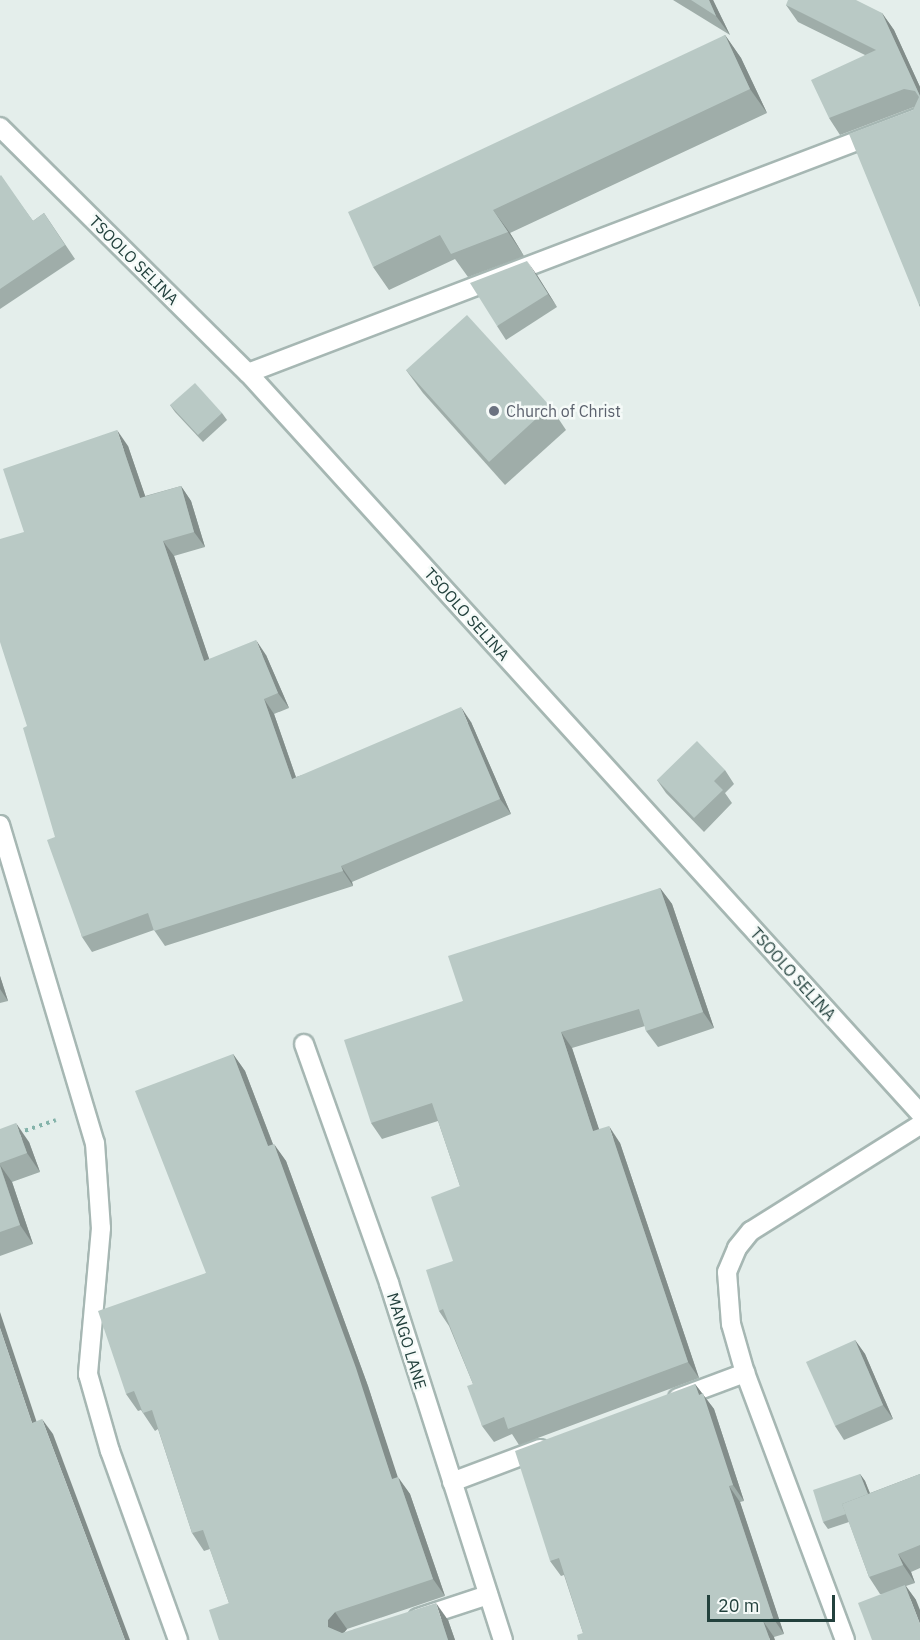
<!DOCTYPE html>
<style>
body{margin:0}
#map{position:relative;width:920px;height:1640px;overflow:hidden;background:#e4eeeb;font-family:"IBM Plex Sans",sans-serif}
div>[style]{position:absolute}
[style*='--x']{left:calc(var(--x)*1px);top:calc(var(--y)*1px);width:calc(var(--w)*1px);rotate:calc(var(--a)*1deg)}
.path>*{height:4px;margin-top:-2px;transform-origin:0;background:repeating-linear-gradient(90deg,#84b3aa 0 3px,transparent 0 7.5px)}
.roads{filter:drop-shadow(2px 0 #a6b7b3) drop-shadow(-2px 0 #a6b7b3) drop-shadow(0 2px #a6b7b3) drop-shadow(0 -2px #a6b7b3)}
.minor>*{height:18px;margin:-9px;padding:0 9px;transform-origin:9px;border-radius:9px;background:#fff}
.wall>*{inset:0;background:#9fada9}
.shaded-wall>*{inset:0;background:#828d8a}
.building>*{inset:0;background:#b9c9c5}
.dots>*{width:16px;height:16px;translate:-50% -50%;box-sizing:border-box;border:3px solid #f5faf8;border-radius:50%}
span{translate:-50% -50%;white-space:nowrap;text-align:center;line-height:1.15;-webkit-text-stroke:5px #f5faf8;paint-order:stroke}
.street-label{font-size:16px;color:#23413d}
.worship-label{font-size:16px;color:#5b616d}
.left{translate:0 -50%;text-align:left}
.scale{position:absolute;left:707px;top:1595px;width:128px;height:27px;box-sizing:border-box;border:3px solid #23413d;border-top:0;padding-left:8px;font-size:18px;line-height:21px;white-space:nowrap;color:#23413d;-webkit-text-stroke:4px #f5faf8;paint-order:stroke}
</style>
<div id="map">
<div class="path">
<div style="--x:18;--y:1133;--w:40;--a:-18.9"></div>
</div>
<div class="roads">
<div class="minor">
<div style="--x:0;--y:127;--w:349;--a:44.8"></div>
<div style="--x:248;--y:373;--w:1000;--a:47.76"></div>
<div style="--x:248;--y:373;--w:719;--a:-20.85"></div>
<div style="--x:0;--y:825;--w:332;--a:73.4"></div>
<div style="--x:95;--y:1143;--w:85;--a:86"></div>
<div style="--x:101;--y:1228;--w:147;--a:95.1"></div>
<div style="--x:88;--y:1374;--w:80;--a:74.1"></div>
<div style="--x:110;--y:1451;--w:201;--a:70.2"></div>
<div style="--x:304;--y:1044;--w:254;--a:70.4"></div>
<div style="--x:389;--y:1283;--w:375;--a:72.3"></div>
<div style="--x:678;--y:1398;--w:72;--a:-20.5"></div>
<div style="--x:452;--y:1482;--w:94;--a:-20.6"></div>
<div style="--x:418;--y:1618;--w:74;--a:-18.2"></div>
<div style="--x:845;--y:1640;--w:285;--a:-110.5"></div>
<div style="--x:745;--y:1373;--w:51;--a:-105.9"></div>
<div style="--x:731;--y:1324;--w:52;--a:-94.4"></div>
<div style="--x:727;--y:1272;--w:26;--a:-67"></div>
<div style="--x:737;--y:1248;--w:22;--a:-51"></div>
<div style="--x:751;--y:1231;--w:199;--a:-32.1"></div>
</div>
</div>
<div class="wall">
<div style="clip-path:polygon(673px 0,713px 0,730px 35px)"></div>
<div style="clip-path:polygon(786px 5px,882px 13px,894px 30px,920px 87px,920px 307px,919px 305px,913px 110px,914px 107px,840px 135px,829px 118px,865px 55px,798px 22px)"></div>
<div style="clip-path:polygon(725px 35px,741px 58px,767px 113px,510px 233px,524px 256px,468px 277px,455px 259px,389px 290px,373px 267px)"></div>
<div style="clip-path:polygon(0 176px,33px 221px,44px 213px,75px 259px,0 309px)"></div>
<div style="clip-path:polygon(537px 275px,557px 307px,506px 340px,497px 326px)"></div>
<div style="clip-path:polygon(406px 370px,550px 406px,566px 430px,505px 485px,423px 393px)"></div>
<div style="clip-path:polygon(170px 405px,222px 413px,227px 420px,203px 442px,175px 412px)"></div>
<div style="clip-path:polygon(128px 446px,145px 496px,181px 486px,191px 501px,205px 547px,174px 556px,209px 659px,266px 655px,289px 708px,274px 714px,296px 777px,471px 722px,511px 814px,352px 882px,353px 886px,165px 946px,154px 930px,92px 952px,82px 937px,27px 726px,24px 532px)"></div>
<div style="clip-path:polygon(725px 770px,734px 784px,725px 793px,732px 803px,704px 832px,666px 793px,657px 780px)"></div>
<div style="clip-path:polygon(660px 888px,672px 904px,714px 1028px,658px 1047px,646px 1031px,645px 1026px,572px 1048px,599px 1130px,620px 1143px,699px 1378px,519px 1445px,512px 1434px,494px 1442px,482px 1426px,473px 1384px,449px 1326px,439px 1311px,453px 1261px,460px 1186px,438px 1121px,382px 1139px,371px 1123px,463px 1001px)"></div>
<div style="clip-path:polygon(0 976px,8px 1001px,0 1003px)"></div>
<div style="clip-path:polygon(233px 1054px,245px 1071px,273px 1144px,286px 1161px,368px 1386px,397px 1477px,410px 1494px,445px 1596px,347px 1629px,344px 1633px,448px 1620px,455px 1640px,219px 1640px,229px 1603px,210px 1549px,204px 1551px,192px 1533px,158px 1429px,155px 1431px,141px 1410px,138px 1411px,126px 1394px,206px 1273px)"></div>
<div style="clip-path:polygon(0 1129px,29px 1142px,40px 1172px,12px 1182px,33px 1244px,0 1256px)"></div>
<div style="clip-path:polygon(855px 1340px,865px 1354px,893px 1419px,844px 1440px,835px 1426px)"></div>
<div style="clip-path:polygon(695px 1384px,714px 1409px,744px 1501px,740px 1502px,784px 1634px,774px 1637px,583px 1633px,564px 1575px,561px 1576px,550px 1561px)"></div>
<div style="clip-path:polygon(860px 1474px,865px 1481px,870px 1493px,920px 1474px,920px 1568px,911px 1572px,915px 1583px,906px 1586px,916px 1600px,880px 1594px,869px 1577px,849px 1522px,828px 1529px,823px 1522px)"></div>
</div>
<div class="shaded-wall">
<div style="clip-path:polygon(709px 0,713px 0,730px 35px,716px 16px)"></div>
<div style="clip-path:polygon(882px 13px,894px 30px,920px 87px,920px 96px)"></div>
<div style="clip-path:polygon(725px 35px,741px 58px,767px 113px,750px 89px)"></div>
<div style="clip-path:polygon(493px 210px,510px 233px,524px 256px,508px 232px)"></div>
<div style="clip-path:polygon(527px 261px,537px 275px,557px 307px,548px 294px)"></div>
<div style="clip-path:polygon(117px 430px,128px 446px,151px 513px,140px 498px)"></div>
<div style="clip-path:polygon(181px 486px,191px 501px,205px 547px,194px 532px)"></div>
<div style="clip-path:polygon(163px 541px,174px 556px,215px 676px,204px 661px)"></div>
<div style="clip-path:polygon(256px 640px,266px 655px,289px 708px,278px 693px)"></div>
<div style="clip-path:polygon(264px 699px,274px 714px,302px 795px,292px 779px)"></div>
<div style="clip-path:polygon(461px 707px,471px 722px,511px 814px,500px 799px)"></div>
<div style="clip-path:polygon(341px 866px,352px 882px,353px 886px,343px 871px)"></div>
<div style="clip-path:polygon(660px 888px,672px 904px,714px 1028px,703px 1012px)"></div>
<div style="clip-path:polygon(0 976px,8px 1001px,0 989px)"></div>
<div style="clip-path:polygon(561px 1032px,572px 1048px,605px 1147px,593px 1131px)"></div>
<div style="clip-path:polygon(233px 1054px,245px 1071px,280px 1163px,268px 1146px)"></div>
<div style="clip-path:polygon(16px 1123px,29px 1142px,40px 1172px,27px 1153px)"></div>
<div style="clip-path:polygon(609px 1126px,620px 1143px,699px 1378px,688px 1362px)"></div>
<div style="clip-path:polygon(274px 1144px,286px 1161px,368px 1386px,404px 1496px,392px 1479px)"></div>
<div style="clip-path:polygon(0 1165px,12px 1182px,33px 1244px,20px 1225px)"></div>
<div style="clip-path:polygon(0 1312px,42px 1438px,32px 1423px,0 1328px)"></div>
<div style="clip-path:polygon(855px 1340px,865px 1354px,893px 1419px,883px 1405px)"></div>
<div style="clip-path:polygon(695px 1384px,714px 1409px,744px 1501px,733px 1485px)"></div>
<div style="clip-path:polygon(42px 1419px,53px 1434px,130px 1640px,125px 1640px)"></div>
<div style="clip-path:polygon(860px 1474px,865px 1481px,877px 1512px,872px 1505px)"></div>
<div style="clip-path:polygon(398px 1477px,410px 1494px,445px 1596px,433px 1579px)"></div>
<div style="clip-path:polygon(729px 1486px,740px 1502px,784px 1634px,773px 1618px)"></div>
<div style="clip-path:polygon(898px 1554px,911px 1572px,915px 1583px,903px 1565px)"></div>
<div style="clip-path:polygon(905px 1585px,916px 1600px,920px 1610px,920px 1624px)"></div>
<div style="clip-path:polygon(436px 1603px,448px 1620px,455px 1640px,448px 1640px)"></div>
<div style="clip-path:polygon(335px 1612px,347px 1629px,340px 1637px,328px 1627px,328px 1620px)"></div>
<div style="clip-path:polygon(763px 1621px,774px 1637px,775px 1640px,770px 1640px)"></div>
</div>
<div class="building">
<div style="clip-path:polygon(691px 0,709px 0,716px 16px)"></div>
<div style="clip-path:polygon(788px 0,856px 0,882px 13px,920px 96px,920px 304px,919px 305px,849px 134px,913px 110px,919px 97px,915px 91px,904px 89px,829px 118px,811px 80px,876px 50px,786px 5px)"></div>
<div style="clip-path:polygon(725px 35px,750px 89px,493px 210px,508px 232px,451px 254px,440px 235px,373px 267px,348px 212px)"></div>
<div style="clip-path:polygon(1px 175px,33px 221px,44px 213px,65px 245px,0 289px,0 176px)"></div>
<div style="clip-path:polygon(527px 261px,548px 294px,497px 326px,470px 283px)"></div>
<div style="clip-path:polygon(467px 315px,550px 406px,489px 462px,406px 370px)"></div>
<div style="clip-path:polygon(195px 383px,222px 413px,198px 435px,170px 405px)"></div>
<div style="clip-path:polygon(117px 430px,140px 498px,181px 486px,194px 532px,163px 541px,204px 661px,256px 640px,278px 693px,264px 699px,292px 779px,461px 707px,500px 799px,341px 866px,343px 871px,154px 931px,148px 913px,82px 937px,47px 840px,55px 837px,23px 728px,27px 726px,0 642px,0 539px,24px 532px,3px 469px)"></div>
<div style="clip-path:polygon(697px 741px,725px 770px,714px 781px,723px 790px,694px 818px,657px 780px)"></div>
<div style="clip-path:polygon(660px 888px,703px 1012px,646px 1031px,639px 1009px,561px 1032px,593px 1131px,609px 1126px,688px 1362px,508px 1429px,504px 1417px,482px 1426px,467px 1386px,473px 1384px,443px 1309px,439px 1311px,426px 1270px,453px 1261px,431px 1197px,460px 1186px,432px 1103px,371px 1123px,344px 1040px,463px 1001px,448px 956px)"></div>
<div style="clip-path:polygon(233px 1054px,268px 1146px,274px 1144px,356px 1368px,392px 1479px,398px 1477px,433px 1579px,335px 1612px,328px 1620px,328px 1627px,342px 1633px,436px 1603px,448px 1640px,219px 1640px,209px 1610px,229px 1603px,203px 1530px,192px 1533px,152px 1410px,143px 1413px,134px 1391px,126px 1394px,98px 1311px,206px 1273px,135px 1091px)"></div>
<div style="clip-path:polygon(16px 1123px,27px 1153px,0 1163px,0 1129px)"></div>
<div style="clip-path:polygon(0 1166px,20px 1225px,0 1232px)"></div>
<div style="clip-path:polygon(0 1328px,32px 1423px,42px 1419px,125px 1640px,0 1640px)"></div>
<div style="clip-path:polygon(855px 1340px,883px 1405px,835px 1426px,806px 1362px)"></div>
<div style="clip-path:polygon(695px 1384px,699px 1395px,703px 1393px,733px 1485px,729px 1486px,773px 1618px,763px 1621px,770px 1640px,578px 1640px,577px 1635px,583px 1633px,559px 1558px,550px 1561px,515px 1451px)"></div>
<div style="clip-path:polygon(860px 1474px,868px 1494px,842px 1504px,846px 1514px,823px 1522px,813px 1490px)"></div>
<div style="clip-path:polygon(920px 1474px,920px 1545px,898px 1554px,903px 1565px,869px 1577px,842px 1504px)"></div>
<div style="clip-path:polygon(905px 1585px,920px 1624px,920px 1640px,872px 1640px,858px 1603px)"></div>
</div>
<div class="dots">
<div style="left:494px;top:411px;background:#6b7280"></div>
</div>
<div class="street-label">
<span style="left:134px;top:260px;rotate:45deg">TSOOLO SELINA</span>
<span style="left:467px;top:614px;rotate:48deg">TSOOLO SELINA</span>
<span style="left:793px;top:974px;rotate:48deg">TSOOLO SELINA</span>
<span style="left:407px;top:1341px;rotate:73deg">MANGO LANE</span>
</div>
<div class="worship-label">
<span class="left" style="left:506px;top:411px">Church of Christ</span>
</div>
<div class="scale">20 m</div>
</div>
